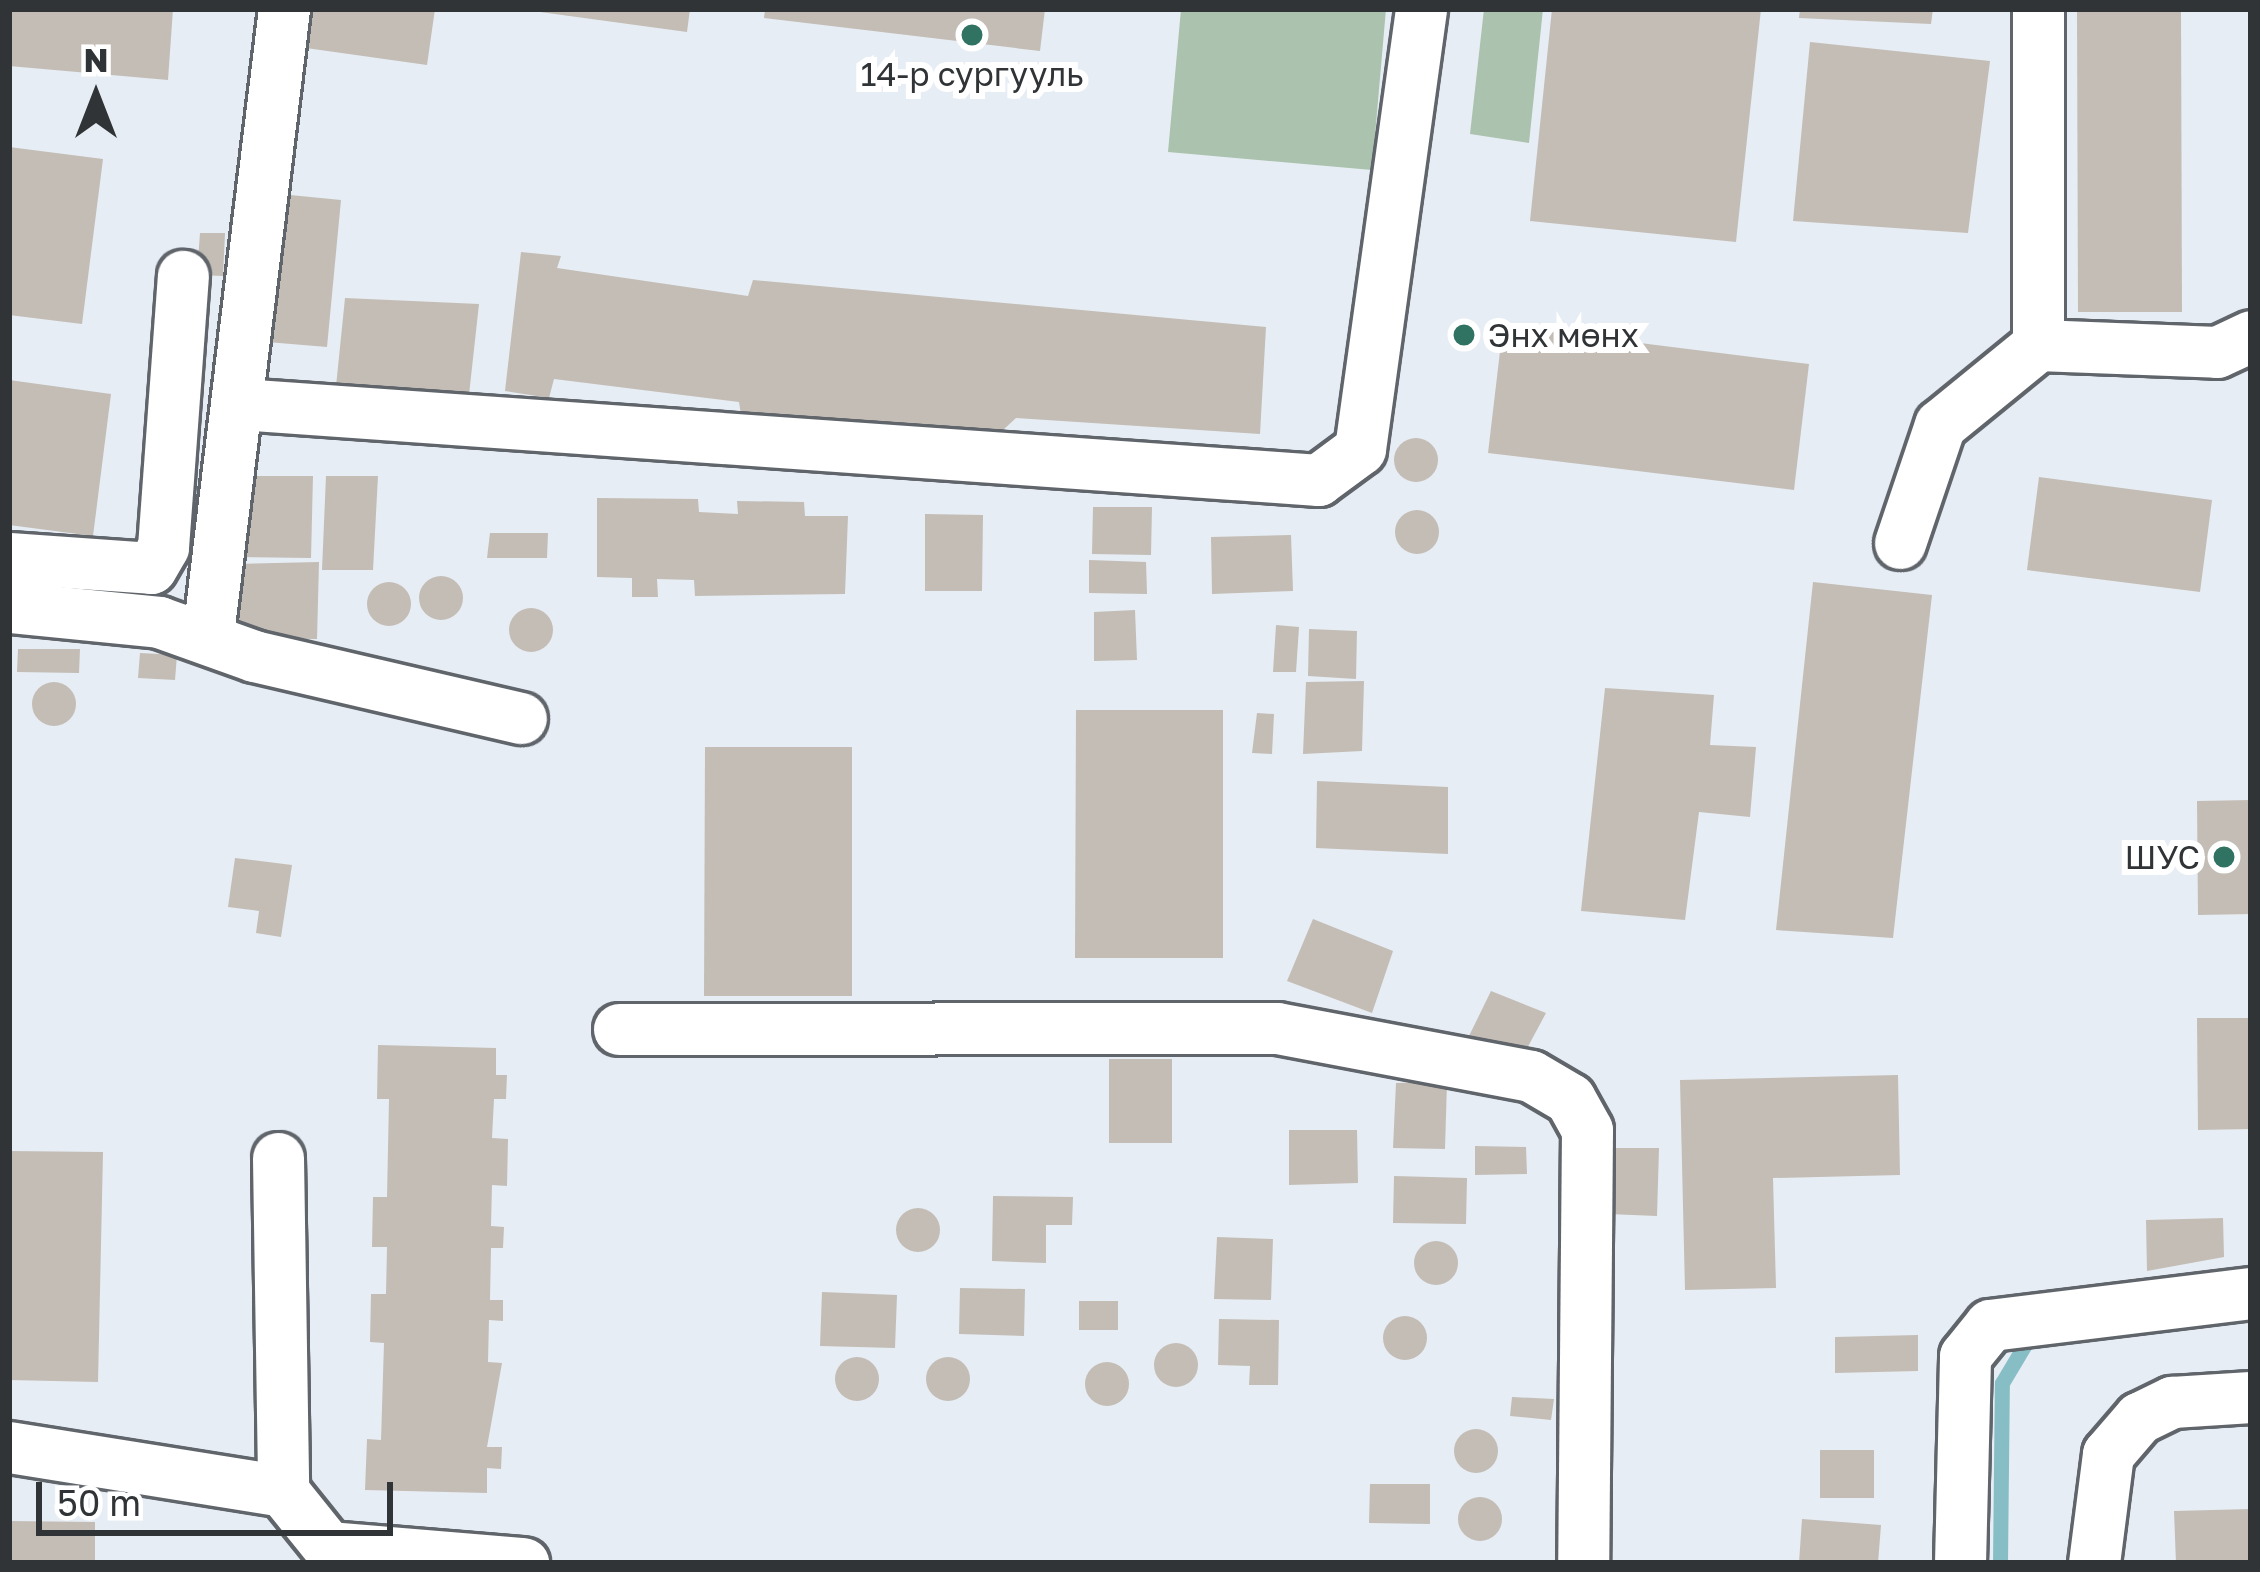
<!DOCTYPE html>
<meta charset="utf-8">
<style>
body{margin:0}
#map{position:relative;width:2260px;height:1572px;overflow:hidden;background:#e7edf4;font-family:"Golos Text",sans-serif}
div>[style]{position:absolute}
[style*='--x']{left:calc(var(--x)*1px);top:calc(var(--y)*1px);width:calc(var(--w)*1px);rotate:calc(var(--a)*1deg)}
.green>*{inset:0;background:#abc3ae}
.stream>*{height:15px;margin:-7.5px;padding:0 7.5px;transform-origin:7.5px;border-radius:7.5px;background:#87bec5}
.building>*{inset:0;background:#c3bdb6}
.round{border-radius:50%}
.roads{filter:drop-shadow(3px 0 #60656b) drop-shadow(-3px 0 #60656b) drop-shadow(0 3px #60656b) drop-shadow(0 -3px #60656b)}
.minor>*{height:51px;margin:-25.5px;padding:0 25.5px;transform-origin:25.5px;border-radius:25.5px;background:#fff}
.dots>*{width:33px;height:33px;translate:-50% -50%;box-sizing:border-box;border:6px solid #fff;border-radius:50%}
span{translate:-50% -50%;white-space:nowrap;text-align:center;line-height:1.15;-webkit-text-stroke:12px #fff;paint-order:stroke}
.poi-label{font-size:33px;color:#313436}
.left{translate:0 -50%;text-align:left}
.right{translate:-100% -50%;text-align:right}
.frame{position:absolute;inset:0;border:12px solid #313436;pointer-events:none}
.north{position:absolute;left:36px;top:36px;width:120px;height:120px;-webkit-text-stroke:9px #fff;paint-order:stroke;rotate:0deg;font-size:33px;font-weight:700;line-height:48px;text-align:center;color:#313436}
.north::after{content:'';display:block;margin:auto;width:42px;height:54px;background:#313436;clip-path:polygon(50% 0,100% 100%,50% 72%,0 100%)}
.scale{position:absolute;left:36px;top:1482px;width:357px;height:54px;box-sizing:border-box;border:6px solid #313436;border-top:0;padding-left:15px;font-size:36px;line-height:42px;white-space:nowrap;color:#313436;-webkit-text-stroke:9px #fff;paint-order:stroke}
</style>
<div id="map">
<div class="green">
<div style="clip-path:polygon(1181px 9px,1386px 9px,1372px 170px,1168px 152px)"></div>
<div style="clip-path:polygon(1484px 9px,1543px 9px,1529px 143px,1470px 134px)"></div>
</div>
<div class="stream">
<div style="--x:2000;--y:1563;--w:180;--a:-89.4"></div>
<div style="--x:2002;--y:1383;--w:55;--a:-59.2"></div>
</div>
<div class="building">
<div style="clip-path:polygon(9px 9px,173px 9px,168px 80px,9px 66px)"></div>
<div style="clip-path:polygon(311px 9px,435px 9px,427px 65px,306px 48px)"></div>
<div style="clip-path:polygon(518px 9px,690px 9px,687px 32px)"></div>
<div style="clip-path:polygon(765px 9px,1045px 9px,1040px 51px,764px 18px)"></div>
<div style="clip-path:polygon(1552px 9px,1761px 9px,1736px 242px,1530px 221px)"></div>
<div style="clip-path:polygon(1800px 9px,1933px 9px,1931px 24px,1799px 18px)"></div>
<div style="clip-path:polygon(2077px 9px,2181px 9px,2182px 312px,2078px 312px)"></div>
<div style="clip-path:polygon(1810px 42px,1990px 61px,1968px 233px,1793px 221px)"></div>
<div style="clip-path:polygon(9px 147px,103px 159px,82px 324px,9px 315px)"></div>
<div style="clip-path:polygon(280px 194px,341px 200px,327px 347px,267px 342px)"></div>
<div style="clip-path:polygon(200px 233px,225px 233px,223px 276px,197px 275px)"></div>
<div style="clip-path:polygon(521px 252px,561px 256px,557px 268px,748px 296px,753px 280px,1266px 327px,1260px 434px,1016px 418px,1003px 430px,784px 425px,742px 421px,739px 402px,554px 379px,549px 398px,505px 391px)"></div>
<div style="clip-path:polygon(345px 298px,479px 304px,467px 413px,334px 406px)"></div>
<div style="clip-path:polygon(1503px 326px,1809px 364px,1794px 490px,1488px 453px)"></div>
<div style="clip-path:polygon(9px 380px,111px 394px,93px 536px,9px 525px)"></div>
<div class="round" style="left:1394px;top:438px;width:44px;height:44px"></div>
<div style="clip-path:polygon(242px 476px,313px 476px,311px 558px,237px 557px)"></div>
<div style="clip-path:polygon(326px 476px,378px 476px,373px 570px,322px 570px)"></div>
<div style="clip-path:polygon(2039px 477px,2212px 500px,2200px 592px,2027px 570px)"></div>
<div style="clip-path:polygon(597px 498px,698px 499px,699px 512px,738px 514px,737px 501px,804px 502px,805px 516px,848px 516px,845px 594px,695px 596px,694px 580px,657px 579px,658px 597px,632px 597px,632px 578px,597px 577px)"></div>
<div style="clip-path:polygon(1093px 507px,1152px 507px,1151px 555px,1092px 554px)"></div>
<div class="round" style="left:1395px;top:510px;width:44px;height:44px"></div>
<div style="clip-path:polygon(925px 514px,983px 515px,982px 591px,925px 591px)"></div>
<div style="clip-path:polygon(490px 533px,548px 533px,547px 558px,487px 558px)"></div>
<div style="clip-path:polygon(1291px 535px,1293px 591px,1212px 594px,1211px 537px)"></div>
<div style="clip-path:polygon(1089px 560px,1146px 562px,1147px 594px,1089px 593px)"></div>
<div style="clip-path:polygon(319px 562px,317px 639px,233px 638px,236px 564px)"></div>
<div class="round" style="left:419px;top:576px;width:44px;height:44px"></div>
<div class="round" style="left:367px;top:582px;width:44px;height:44px"></div>
<div style="clip-path:polygon(1813px 582px,1932px 595px,1893px 938px,1776px 930px)"></div>
<div class="round" style="left:509px;top:608px;width:44px;height:44px"></div>
<div style="clip-path:polygon(1135px 610px,1137px 660px,1094px 661px,1094px 612px)"></div>
<div style="clip-path:polygon(1276px 625px,1299px 627px,1296px 672px,1273px 672px)"></div>
<div style="clip-path:polygon(1309px 629px,1357px 631px,1356px 679px,1308px 676px)"></div>
<div style="clip-path:polygon(18px 649px,80px 649px,79px 673px,17px 672px)"></div>
<div style="clip-path:polygon(140px 653px,177px 655px,175px 680px,138px 678px)"></div>
<div style="clip-path:polygon(1364px 681px,1362px 751px,1303px 754px,1306px 682px)"></div>
<div class="round" style="left:32px;top:682px;width:44px;height:44px"></div>
<div style="clip-path:polygon(1605px 688px,1714px 695px,1710px 745px,1756px 747px,1750px 817px,1699px 812px,1685px 920px,1581px 911px)"></div>
<div style="clip-path:polygon(1076px 710px,1223px 710px,1223px 958px,1075px 958px)"></div>
<div style="clip-path:polygon(1257px 713px,1274px 714px,1272px 754px,1252px 753px)"></div>
<div style="clip-path:polygon(705px 747px,852px 747px,852px 996px,704px 996px)"></div>
<div style="clip-path:polygon(1317px 781px,1448px 787px,1448px 854px,1316px 848px)"></div>
<div style="clip-path:polygon(2251px 800px,2251px 914px,2198px 915px,2197px 801px)"></div>
<div style="clip-path:polygon(235px 858px,292px 865px,281px 937px,256px 933px,259px 911px,228px 907px)"></div>
<div style="clip-path:polygon(1313px 919px,1393px 951px,1372px 1013px,1287px 981px)"></div>
<div style="clip-path:polygon(1491px 991px,1546px 1013px,1524px 1054px,1469px 1036px)"></div>
<div style="clip-path:polygon(2197px 1018px,2251px 1018px,2251px 1129px,2198px 1130px)"></div>
<div style="clip-path:polygon(378px 1045px,496px 1048px,496px 1075px,507px 1075px,506px 1099px,494px 1099px,492px 1138px,508px 1139px,507px 1186px,492px 1185px,491px 1226px,504px 1227px,503px 1248px,491px 1248px,490px 1300px,503px 1300px,503px 1321px,489px 1320px,488px 1362px,502px 1363px,487px 1447px,502px 1447px,501px 1469px,487px 1468px,487px 1493px,365px 1490px,367px 1439px,381px 1440px,384px 1343px,370px 1342px,371px 1294px,386px 1294px,387px 1247px,372px 1247px,373px 1197px,387px 1197px,389px 1099px,377px 1099px)"></div>
<div style="clip-path:polygon(1109px 1059px,1172px 1059px,1172px 1143px,1109px 1143px)"></div>
<div style="clip-path:polygon(1898px 1075px,1900px 1175px,1773px 1178px,1776px 1288px,1685px 1290px,1680px 1080px)"></div>
<div style="clip-path:polygon(1447px 1082px,1445px 1149px,1393px 1148px,1396px 1083px)"></div>
<div style="clip-path:polygon(1289px 1130px,1357px 1130px,1358px 1183px,1289px 1185px)"></div>
<div style="clip-path:polygon(1475px 1146px,1526px 1147px,1527px 1174px,1475px 1175px)"></div>
<div style="clip-path:polygon(1612px 1148px,1659px 1148px,1657px 1216px,1608px 1214px)"></div>
<div style="clip-path:polygon(9px 1151px,103px 1152px,98px 1382px,9px 1380px)"></div>
<div style="clip-path:polygon(1394px 1176px,1467px 1178px,1466px 1224px,1393px 1223px)"></div>
<div style="clip-path:polygon(993px 1196px,1073px 1197px,1072px 1225px,1046px 1225px,1046px 1263px,992px 1261px)"></div>
<div class="round" style="left:896px;top:1208px;width:44px;height:44px"></div>
<div style="clip-path:polygon(2223px 1218px,2224px 1257px,2147px 1271px,2146px 1220px)"></div>
<div style="clip-path:polygon(1217px 1237px,1273px 1239px,1271px 1300px,1214px 1299px)"></div>
<div class="round" style="left:1414px;top:1241px;width:44px;height:44px"></div>
<div style="clip-path:polygon(960px 1288px,1025px 1289px,1024px 1336px,959px 1334px)"></div>
<div style="clip-path:polygon(822px 1292px,897px 1295px,895px 1348px,820px 1346px)"></div>
<div style="clip-path:polygon(1079px 1301px,1118px 1301px,1118px 1330px,1079px 1330px)"></div>
<div class="round" style="left:1383px;top:1316px;width:44px;height:44px"></div>
<div style="clip-path:polygon(1219px 1319px,1279px 1320px,1278px 1385px,1249px 1385px,1250px 1366px,1218px 1365px)"></div>
<div style="clip-path:polygon(1918px 1335px,1918px 1371px,1835px 1373px,1835px 1337px)"></div>
<div class="round" style="left:1154px;top:1343px;width:44px;height:44px"></div>
<div class="round" style="left:926px;top:1357px;width:44px;height:44px"></div>
<div class="round" style="left:835px;top:1357px;width:44px;height:44px"></div>
<div class="round" style="left:1085px;top:1362px;width:44px;height:44px"></div>
<div style="clip-path:polygon(1512px 1397px,1554px 1399px,1551px 1420px,1510px 1416px)"></div>
<div class="round" style="left:1454px;top:1429px;width:44px;height:44px"></div>
<div style="clip-path:polygon(1820px 1450px,1874px 1450px,1874px 1498px,1820px 1498px)"></div>
<div style="clip-path:polygon(1370px 1484px,1430px 1484px,1430px 1524px,1369px 1523px)"></div>
<div class="round" style="left:1458px;top:1497px;width:44px;height:44px"></div>
<div style="clip-path:polygon(2251px 1509px,2251px 1563px,2176px 1563px,2174px 1511px)"></div>
<div style="clip-path:polygon(1802px 1519px,1881px 1525px,1878px 1563px,1799px 1563px)"></div>
<div style="clip-path:polygon(9px 1521px,95px 1522px,95px 1563px,9px 1563px)"></div>
</div>
<div class="roads">
<div class="minor">
<div style="--x:2038;--y:9;--w:336;--a:90"></div>
<div style="--x:240;--y:404;--w:1081;--a:4.03"></div>
<div style="--x:1318;--y:480;--w:52;--a:-36.4"></div>
<div style="--x:1360;--y:449;--w:444;--a:-82.1"></div>
<div style="--x:1900;--y:543;--w:125;--a:-71.3"></div>
<div style="--x:1940;--y:425;--w:127;--a:-39.2"></div>
<div style="--x:2038;--y:345;--w:179;--a:2.2"></div>
<div style="--x:2217;--y:352;--w:38;--a:-25"></div>
<div style="--x:9;--y:558;--w:142;--a:4"></div>
<div style="--x:151;--y:568;--w:24;--a:-60"></div>
<div style="--x:163;--y:547;--w:272;--a:-85.8"></div>
<div style="--x:9;--y:607;--w:151;--a:5.7"></div>
<div style="--x:159;--y:622;--w:101;--a:19.7"></div>
<div style="--x:254;--y:656;--w:274;--a:13.1"></div>
<div style="--x:208;--y:634;--w:630;--a:-83.07"></div>
<div style="--x:619;--y:1029;--w:658;--a:-0.09"></div>
<div style="--x:1277;--y:1028;--w:258;--a:10.7"></div>
<div style="--x:1531;--y:1076;--w:45;--a:30.5"></div>
<div style="--x:1570;--y:1099;--w:35;--a:61"></div>
<div style="--x:1587;--y:1130;--w:433;--a:90.5"></div>
<div style="--x:278;--y:1158;--w:333;--a:89.1"></div>
<div style="--x:9;--y:1447;--w:278;--a:9.1"></div>
<div style="--x:283;--y:1491;--w:72;--a:51.2"></div>
<div style="--x:328;--y:1547;--w:196;--a:4.7"></div>
<div style="--x:1960;--y:1563;--w:207;--a:-88.6"></div>
<div style="--x:1965;--y:1356;--w:40;--a:-51"></div>
<div style="--x:1990;--y:1325;--w:263;--a:-7"></div>
<div style="--x:2094;--y:1563;--w:110;--a:-82.7"></div>
<div style="--x:2108;--y:1454;--w:48;--a:-49.3"></div>
<div style="--x:2139;--y:1418;--w:37;--a:-26"></div>
<div style="--x:2172;--y:1402;--w:79;--a:-3.6"></div>
</div>
</div>
<div class="dots">
<div style="left:972px;top:35px;background:#317363"></div>
<div style="left:1464px;top:335px;background:#317363"></div>
<div style="left:2224px;top:857px;background:#317363"></div>
</div>
<div class="poi-label">
<span style="left:972px;top:74px">14-р сургууль</span>
<span class="left" style="left:1488px;top:335px">Энх мөнх</span>
<span class="right" style="left:2200px;top:857px">ШУС</span>
</div>
<div class="frame"></div>
<div class="north">N</div>
<div class="scale">50 m</div>
</div>
